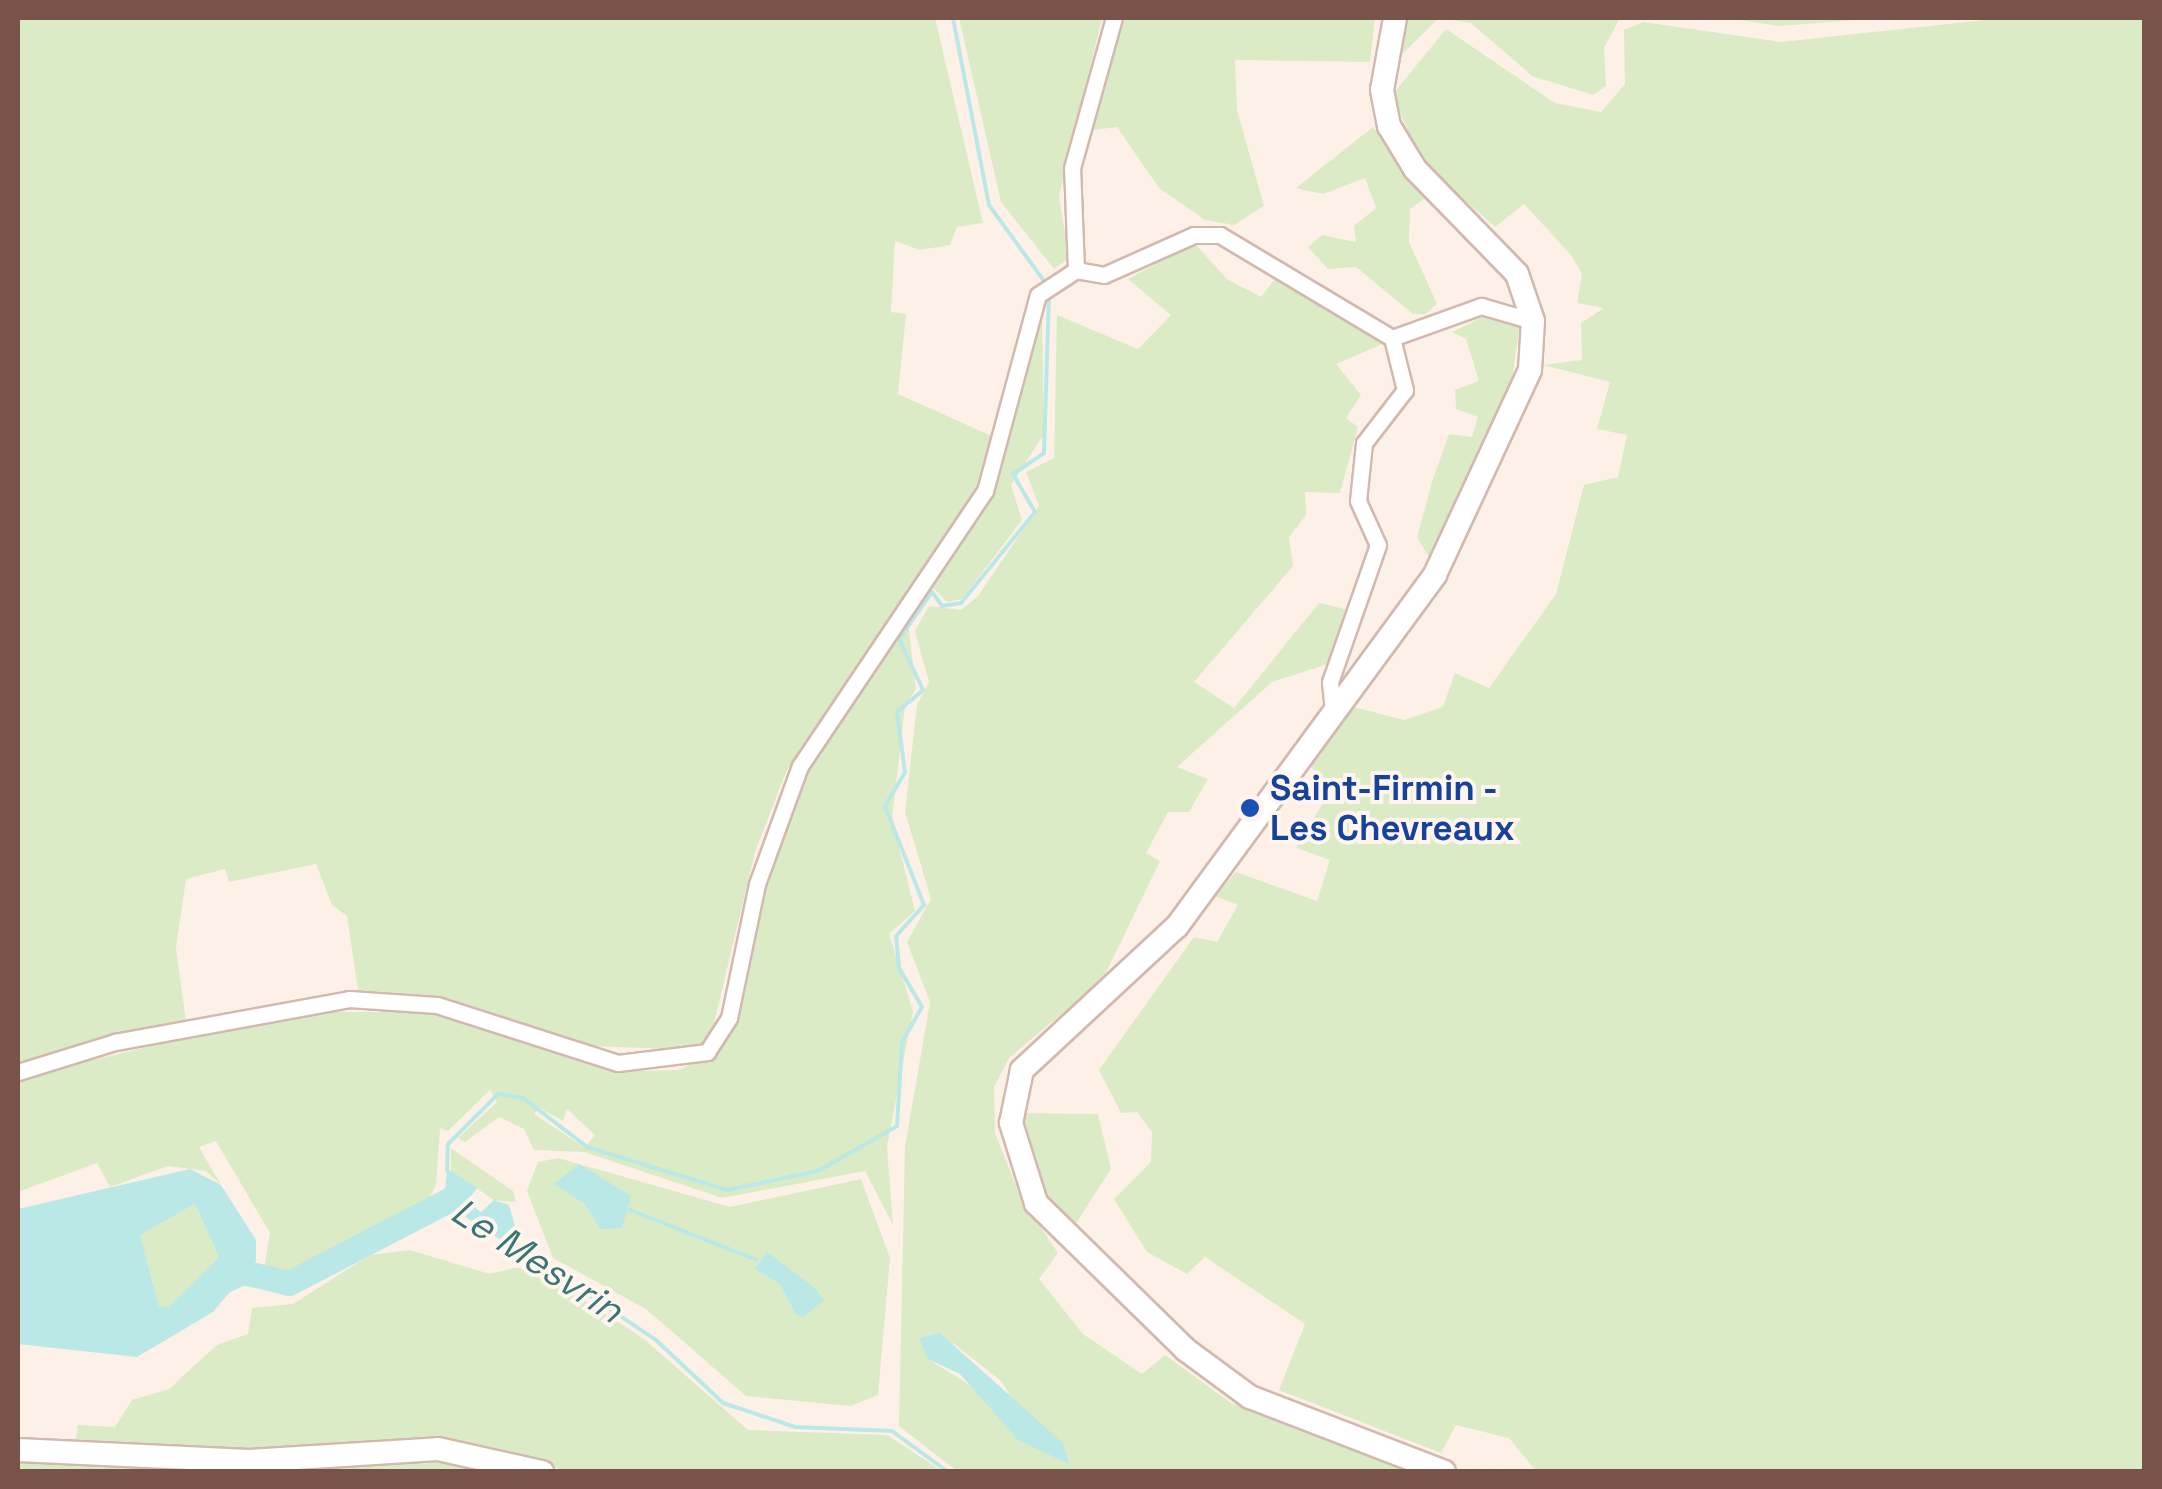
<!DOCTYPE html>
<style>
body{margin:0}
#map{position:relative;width:2162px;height:1489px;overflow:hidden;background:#fdf1e7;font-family:"Space Grotesk",sans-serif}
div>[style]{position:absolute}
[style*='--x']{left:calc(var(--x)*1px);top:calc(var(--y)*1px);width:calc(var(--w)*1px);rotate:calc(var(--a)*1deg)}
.green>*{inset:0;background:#dbebc5}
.water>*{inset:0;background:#bae8e6}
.stream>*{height:4px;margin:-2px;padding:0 2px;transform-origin:2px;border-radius:2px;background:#bae8e6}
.river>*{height:25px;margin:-12.5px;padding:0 12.5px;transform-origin:12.5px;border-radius:12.5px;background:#bae8e6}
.roads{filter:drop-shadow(2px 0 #d2b9af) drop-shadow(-2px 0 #d2b9af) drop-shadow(0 2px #d2b9af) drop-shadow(0 -2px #d2b9af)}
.street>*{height:15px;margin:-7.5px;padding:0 7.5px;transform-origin:7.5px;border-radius:7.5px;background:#fff}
.secondary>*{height:22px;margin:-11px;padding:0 11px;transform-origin:11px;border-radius:11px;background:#fff}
.dots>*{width:28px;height:28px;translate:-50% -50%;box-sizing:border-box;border:5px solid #fff5ee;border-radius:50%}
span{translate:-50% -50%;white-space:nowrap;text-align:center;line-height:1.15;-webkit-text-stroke:8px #fff5ee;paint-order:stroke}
.transit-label{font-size:35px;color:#164399;font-weight:700}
.left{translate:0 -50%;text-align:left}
.water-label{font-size:38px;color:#3a7676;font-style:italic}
.frame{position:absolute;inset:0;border:20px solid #78534a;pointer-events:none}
</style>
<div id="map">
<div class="green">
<div style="clip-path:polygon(18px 18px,935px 18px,983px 223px,957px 227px,950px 245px,920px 250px,895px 241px,891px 312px,906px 314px,898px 394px,994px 437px,976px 498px,786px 772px,755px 852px,711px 1036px,691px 1050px,570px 1045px,434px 996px,358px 990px,347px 916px,332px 905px,316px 864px,229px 882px,225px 869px,186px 879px,176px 948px,186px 1022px,18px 1062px)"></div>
<div style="clip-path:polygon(959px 18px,1102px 18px,1059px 196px,1069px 258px,1054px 269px,1001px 202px)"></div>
<div style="clip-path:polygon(1124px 18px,1375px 18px,1370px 62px,1235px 60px,1237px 110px,1264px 206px,1234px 225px,1205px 220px,1159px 188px,1117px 127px,1093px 130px)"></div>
<div style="clip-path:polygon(1409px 18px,1439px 18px,1392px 64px)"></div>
<div style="clip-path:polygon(1440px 18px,1620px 18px,1604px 48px,1606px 86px,1593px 95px,1532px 76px,1471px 23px)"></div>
<div style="clip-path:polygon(1727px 18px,1882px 18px,1779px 26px)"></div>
<div style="clip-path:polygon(2004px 18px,2144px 18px,2144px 1471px,1536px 1471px,1509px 1438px,1456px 1425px,1441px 1453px,1279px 1390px,1305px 1324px,1205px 1257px,1187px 1274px,1147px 1252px,1114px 1199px,1151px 1162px,1152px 1132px,1137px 1112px,1121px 1113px,1099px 1070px,1194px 937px,1217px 942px,1238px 905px,1214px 896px,1236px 872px,1317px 901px,1330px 860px,1296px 848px,1334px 785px,1309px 766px,1354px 707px,1404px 720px,1443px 707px,1455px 673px,1489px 688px,1556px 594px,1584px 485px,1618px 477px,1627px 435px,1597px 429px,1610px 382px,1543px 365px,1582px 360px,1581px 323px,1604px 308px,1577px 303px,1582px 274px,1571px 255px,1524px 204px,1495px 227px,1449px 186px,1414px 147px,1393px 94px,1446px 29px,1555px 103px,1601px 112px,1625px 84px,1624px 30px,1643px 22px,1781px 42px)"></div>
<div style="clip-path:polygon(1373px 127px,1425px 198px,1410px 209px,1409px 242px,1437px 304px,1425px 314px,1413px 314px,1356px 267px,1328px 269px,1308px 247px,1322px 235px,1356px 242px,1354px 226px,1376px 208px,1365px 178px,1323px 194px,1296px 188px)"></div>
<div style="clip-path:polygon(evenodd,1194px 243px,1227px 279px,1261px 297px,1277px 276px,1387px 342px,1336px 364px,1361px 395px,1346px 418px,1358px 427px,1340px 493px,1305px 492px,1306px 515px,1289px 537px,1293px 566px,1194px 682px,1234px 708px,1319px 603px,1349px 610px,1328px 664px,1272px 682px,1177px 767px,1208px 779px,1189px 812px,1168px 812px,1146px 853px,1160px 861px,1103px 979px,1009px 1058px,994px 1087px,995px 1133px,1020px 1196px,1058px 1253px,1039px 1279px,1083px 1334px,1142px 1374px,1165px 1355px,1231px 1403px,1425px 1471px,957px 1471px,899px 1426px,905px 1147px,930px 1002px,907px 942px,931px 899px,905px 812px,917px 705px,929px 682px,915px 631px,929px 606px,961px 610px,978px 596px,1039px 506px,1026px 472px,1054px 458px,1057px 315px,1138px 349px,1171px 315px,1128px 279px,1194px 243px,953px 1343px,1001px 1381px,1019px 1410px,1064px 1444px,928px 1359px,953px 1343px)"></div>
<div style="clip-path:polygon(1042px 314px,1044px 434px,1011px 485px,1022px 520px,962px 599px,947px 602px,930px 585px,999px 470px)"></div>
<div style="clip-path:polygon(1487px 315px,1520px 324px,1511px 387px,1429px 557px,1417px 537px,1432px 482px,1449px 434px,1472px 437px,1478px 417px,1456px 409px,1455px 390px,1479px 381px,1466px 339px,1452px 332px)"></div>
<div style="clip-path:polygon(evenodd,921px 595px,908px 623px,916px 689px,905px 706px,892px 819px,915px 911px,889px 934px,913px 1011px,887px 1147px,893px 1225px,865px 1171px,722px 1198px,584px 1152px,534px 1150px,524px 1129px,499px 1117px,465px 1142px,458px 1138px,497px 1102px,490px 1090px,448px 1131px,440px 1128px,436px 1186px,416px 1217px,355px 1238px,283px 1290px,261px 1286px,270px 1233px,216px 1141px,199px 1147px,221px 1185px,206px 1171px,168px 1166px,110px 1187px,97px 1163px,18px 1192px,18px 1078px,292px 1012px,434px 1012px,596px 1066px,641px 1071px,678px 1070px,718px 1052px,738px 1017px,772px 853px,806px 762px,921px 595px,539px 1108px,563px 1121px,567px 1109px,595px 1135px,585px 1148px,534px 1114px,539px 1108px)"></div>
<div style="clip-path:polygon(1018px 1113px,1098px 1114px,1111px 1169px,1075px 1225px,1043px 1195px)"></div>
<div style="clip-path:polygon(451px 1148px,513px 1191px,516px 1202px,494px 1200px,451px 1171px)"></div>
<div style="clip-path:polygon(558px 1158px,730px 1207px,861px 1179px,890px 1258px,878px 1395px,851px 1406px,746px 1396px,646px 1309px,553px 1258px,527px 1191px,538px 1162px)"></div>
<div style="clip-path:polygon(195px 1204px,219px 1257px,168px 1309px,159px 1306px,140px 1235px)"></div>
<div style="clip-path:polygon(410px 1250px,490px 1274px,518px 1267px,575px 1294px,644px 1339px,748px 1430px,887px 1435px,942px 1471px,570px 1472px,473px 1443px,409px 1440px,258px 1451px,75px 1443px,78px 1425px,115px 1427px,132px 1400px,169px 1389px,217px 1345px,248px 1334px,252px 1308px,293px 1304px,370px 1255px)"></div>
<div style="clip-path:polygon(81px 1460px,161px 1471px,470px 1462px,507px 1472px,18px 1472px,18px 1461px)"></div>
</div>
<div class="water">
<div style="clip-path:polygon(579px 1164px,631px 1196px,622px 1228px,600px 1229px,585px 1204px,554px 1184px)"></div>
<div style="clip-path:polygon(447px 1168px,477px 1188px,467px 1202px,481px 1212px,494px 1200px,509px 1205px,520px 1243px,513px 1248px,444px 1203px)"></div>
<div style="clip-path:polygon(evenodd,190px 1169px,221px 1185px,256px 1240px,256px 1261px,213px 1312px,137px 1357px,18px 1344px,18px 1209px,190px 1169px,195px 1204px,219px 1257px,168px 1308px,159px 1306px,140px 1235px,195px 1204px)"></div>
<div style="clip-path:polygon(767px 1252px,815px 1288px,824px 1300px,802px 1318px,795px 1313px,780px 1284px,755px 1269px)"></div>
<div style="clip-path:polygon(940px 1333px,1064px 1444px,1069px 1464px,1018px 1440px,960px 1374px,928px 1359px,919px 1338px)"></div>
</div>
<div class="stream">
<div style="--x:953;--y:18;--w:190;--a:79.1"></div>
<div style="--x:989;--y:205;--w:99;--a:54.1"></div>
<div style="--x:447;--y:1170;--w:26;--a:-88"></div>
<div style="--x:448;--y:1144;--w:71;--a:-45"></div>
<div style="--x:498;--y:1094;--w:25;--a:9"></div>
<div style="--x:523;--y:1098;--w:81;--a:37.4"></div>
<div style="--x:587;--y:1147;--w:146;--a:17.1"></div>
<div style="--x:727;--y:1190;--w:93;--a:-11.8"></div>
<div style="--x:818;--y:1171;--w:91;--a:-29.7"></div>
<div style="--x:897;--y:1126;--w:84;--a:-86.6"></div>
<div style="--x:902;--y:1042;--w:40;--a:-60.3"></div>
<div style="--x:922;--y:1007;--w:45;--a:-120.5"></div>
<div style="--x:899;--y:968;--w:32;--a:-95"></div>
<div style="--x:896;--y:936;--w:42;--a:-47.9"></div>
<div style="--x:924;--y:905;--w:106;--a:-111.5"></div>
<div style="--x:885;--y:806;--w:39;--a:-59"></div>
<div style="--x:905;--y:773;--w:62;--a:-97.5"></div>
<div style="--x:897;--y:712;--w:34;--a:-40"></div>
<div style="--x:923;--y:690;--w:56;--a:-115.2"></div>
<div style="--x:899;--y:639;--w:57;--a:-54.9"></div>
<div style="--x:932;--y:592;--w:17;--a:54"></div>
<div style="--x:942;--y:606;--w:19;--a:-9"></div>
<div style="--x:961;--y:603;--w:117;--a:-50.9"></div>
<div style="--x:1035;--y:512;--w:44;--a:-120.1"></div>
<div style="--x:1013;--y:474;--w:37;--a:-34"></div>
<div style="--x:1044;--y:453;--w:158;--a:-88.2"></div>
<div style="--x:630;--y:1210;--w:136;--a:21.5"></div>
<div style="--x:513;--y:1244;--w:172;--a:33.9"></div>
<div style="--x:656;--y:1340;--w:92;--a:43.2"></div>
<div style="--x:723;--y:1403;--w:76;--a:18.4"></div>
<div style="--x:795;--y:1427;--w:97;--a:2.4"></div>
<div style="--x:892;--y:1431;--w:69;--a:36.2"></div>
</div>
<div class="river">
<div style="--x:218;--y:1283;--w:27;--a:-24"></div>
<div style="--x:243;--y:1272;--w:47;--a:13.4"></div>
<div style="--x:289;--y:1283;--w:184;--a:-27.5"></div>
</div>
<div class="roads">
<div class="street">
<div style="--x:1076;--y:270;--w:28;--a:10"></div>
<div style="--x:1104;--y:275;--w:98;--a:-24"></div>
<div style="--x:1194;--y:235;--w:26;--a:0"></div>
<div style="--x:1220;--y:235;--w:200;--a:30.9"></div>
<div style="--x:1392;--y:338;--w:54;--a:76"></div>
<div style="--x:1405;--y:390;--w:67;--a:127.7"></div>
<div style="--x:1364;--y:443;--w:58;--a:95.9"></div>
<div style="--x:1358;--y:501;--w:48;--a:65.6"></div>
<div style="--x:1378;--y:545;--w:145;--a:109.3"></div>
<div style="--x:1330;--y:682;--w:31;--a:84"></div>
<div style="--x:1076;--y:270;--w:102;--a:-92.2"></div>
<div style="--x:1072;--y:168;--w:156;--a:-74.4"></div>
<div style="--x:1392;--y:338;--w:95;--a:-19.8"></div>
<div style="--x:1481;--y:306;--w:54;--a:16.1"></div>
<div style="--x:18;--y:1072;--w:102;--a:-17.2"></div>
<div style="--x:115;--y:1042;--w:238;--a:-10.4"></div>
<div style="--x:349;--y:999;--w:88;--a:3.9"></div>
<div style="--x:437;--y:1005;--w:190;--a:17.8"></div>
<div style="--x:618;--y:1063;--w:90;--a:-7"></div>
<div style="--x:707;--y:1052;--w:40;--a:-57.1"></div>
<div style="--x:729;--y:1018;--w:137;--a:-78.2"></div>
<div style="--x:757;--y:884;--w:126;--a:-70"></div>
<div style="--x:800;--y:766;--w:331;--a:-56.1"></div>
<div style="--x:985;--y:491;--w:203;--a:-74.9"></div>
<div style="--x:1038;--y:295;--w:45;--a:-33.3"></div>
</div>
<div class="secondary">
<div style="--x:1395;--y:18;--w:73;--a:100.2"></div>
<div style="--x:1382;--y:90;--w:37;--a:79"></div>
<div style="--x:1389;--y:126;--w:50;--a:58.8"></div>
<div style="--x:1415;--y:169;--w:146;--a:45.8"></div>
<div style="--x:1517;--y:274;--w:50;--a:71.2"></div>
<div style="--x:1533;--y:321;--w:49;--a:93.5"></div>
<div style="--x:1530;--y:370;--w:226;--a:114.9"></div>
<div style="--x:1435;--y:575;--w:436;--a:126.3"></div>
<div style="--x:1177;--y:926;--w:212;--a:137.1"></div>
<div style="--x:1022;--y:1070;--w:54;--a:101.7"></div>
<div style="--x:1011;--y:1123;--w:84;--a:72.6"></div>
<div style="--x:1036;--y:1203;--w:210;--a:44.4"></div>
<div style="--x:1186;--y:1350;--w:79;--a:36.3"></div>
<div style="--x:1250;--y:1397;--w:208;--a:21.1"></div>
<div style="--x:18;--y:1450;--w:231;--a:2.7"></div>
<div style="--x:249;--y:1461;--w:189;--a:-3.6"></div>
<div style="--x:438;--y:1449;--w:107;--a:12.5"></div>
</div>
</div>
<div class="dots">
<div style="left:1250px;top:808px;background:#1a4fb4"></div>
</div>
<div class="transit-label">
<span class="left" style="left:1270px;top:808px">Saint-Firmin -<br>Les Chevreaux</span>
</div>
<div class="water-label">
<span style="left:537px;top:1261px;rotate:33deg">Le Mesvrin</span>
</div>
<div class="frame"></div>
</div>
